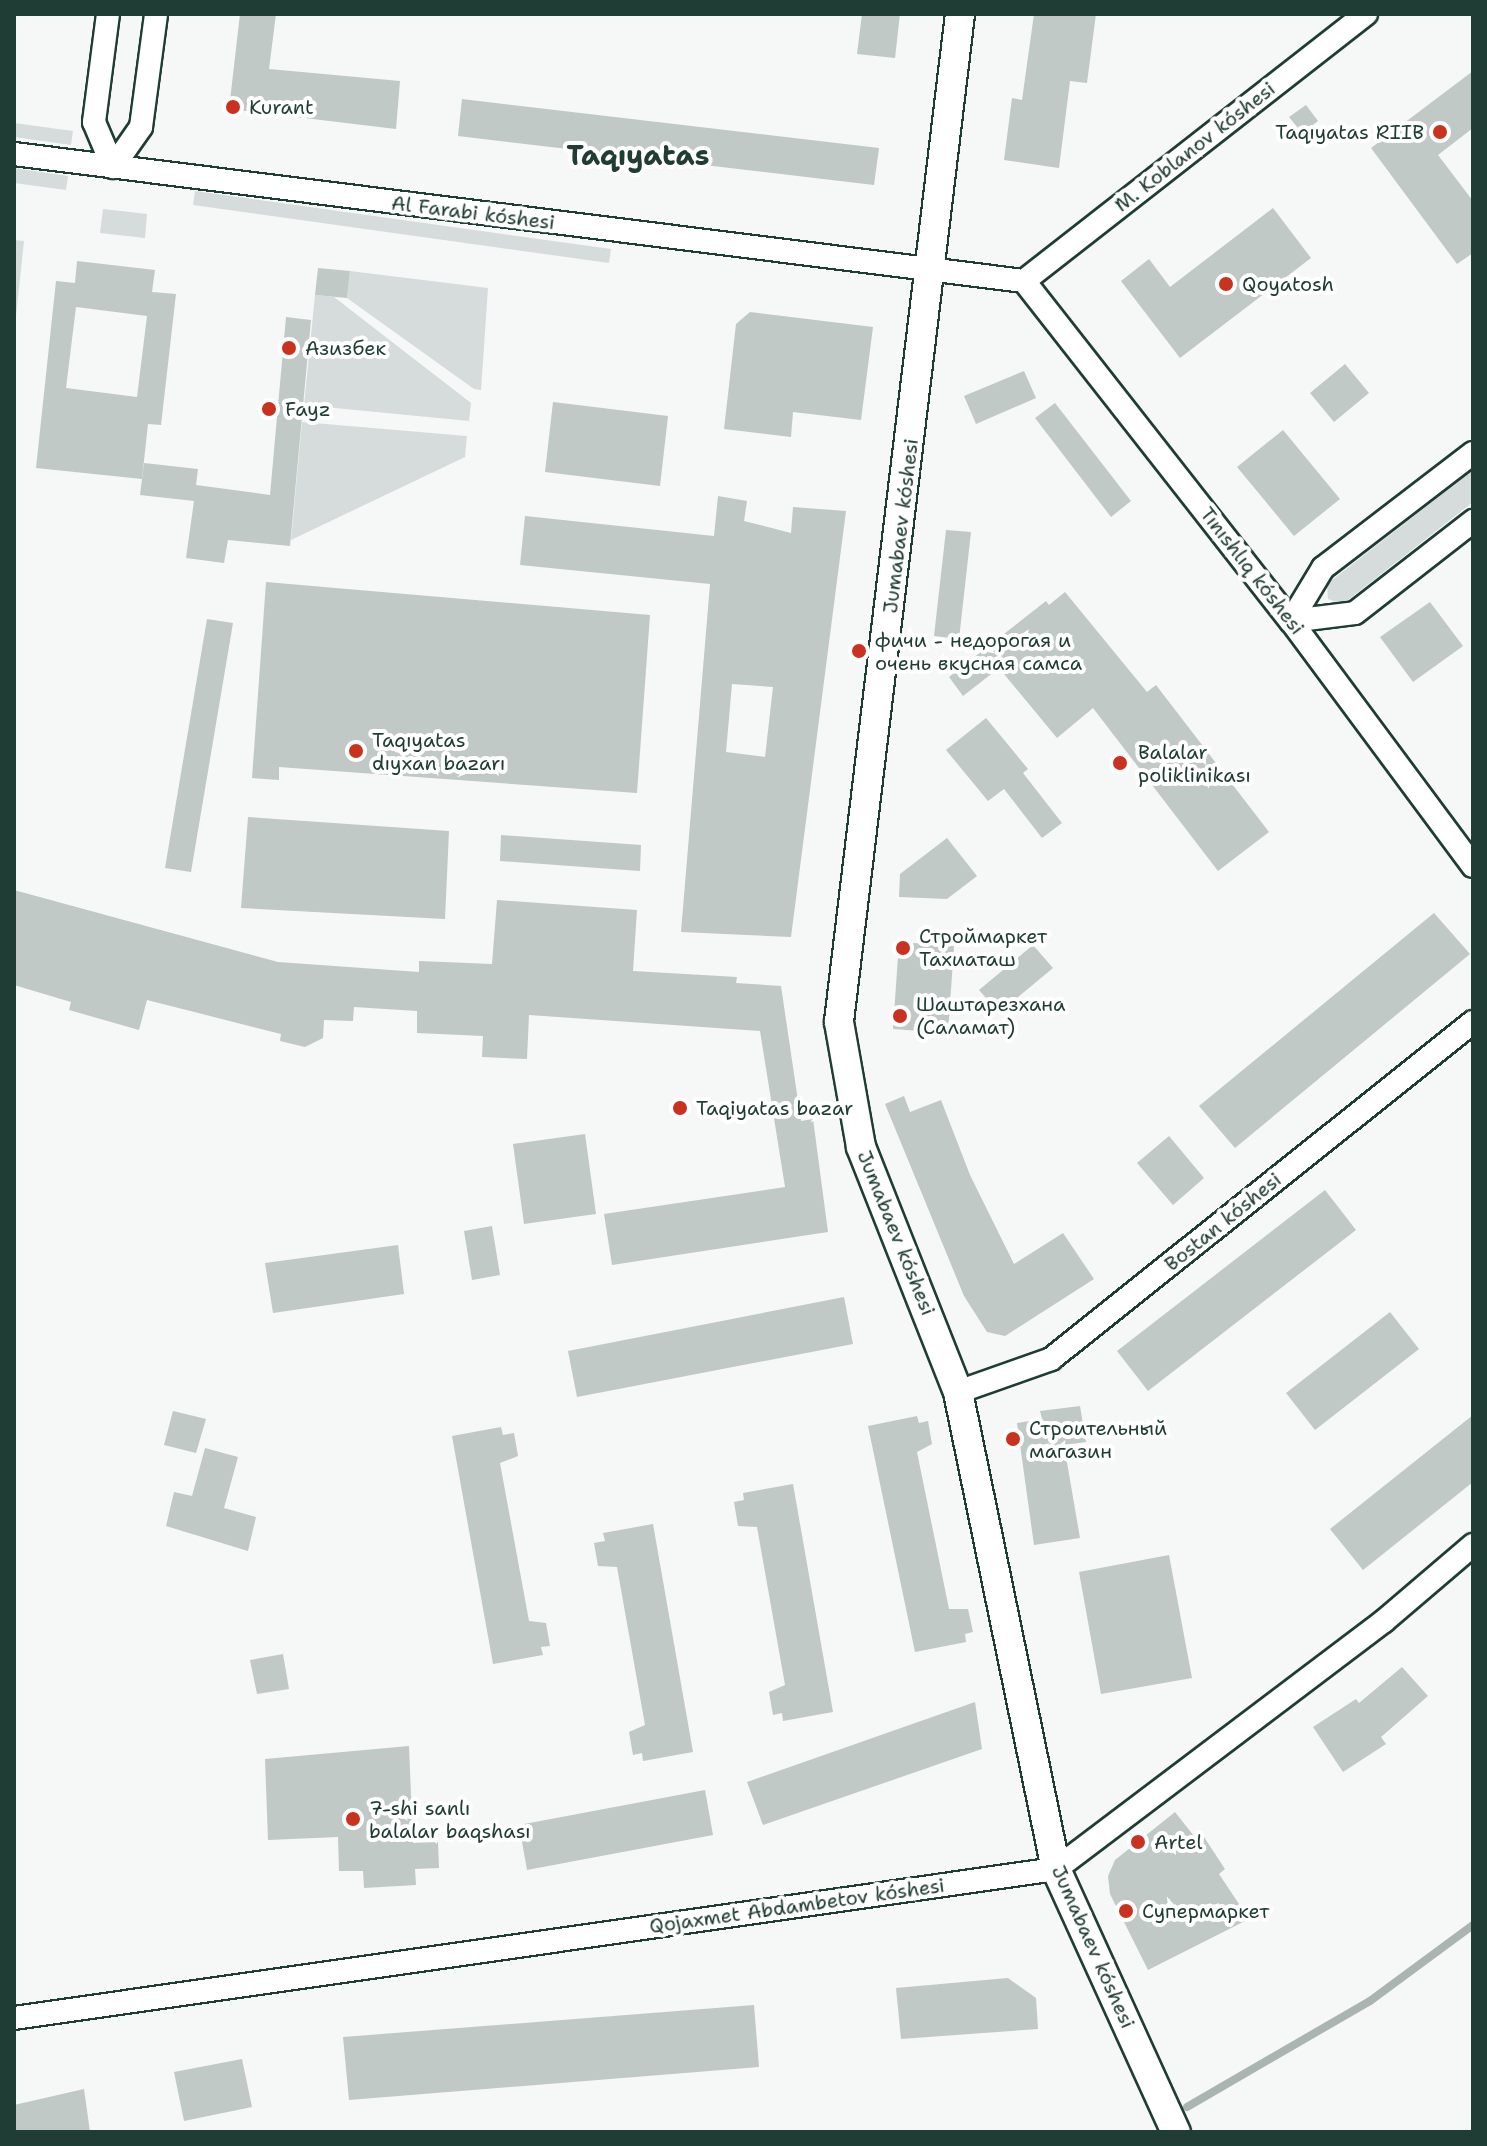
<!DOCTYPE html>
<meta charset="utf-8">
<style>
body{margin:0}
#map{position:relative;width:1487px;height:2146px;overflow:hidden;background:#f6f7f7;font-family:"Shantell Sans",sans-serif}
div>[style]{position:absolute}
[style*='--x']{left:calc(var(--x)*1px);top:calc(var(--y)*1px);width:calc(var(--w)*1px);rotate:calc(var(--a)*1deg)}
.green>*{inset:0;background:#d6dcdb}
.stream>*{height:8px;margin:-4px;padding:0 4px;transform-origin:4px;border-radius:4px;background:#aab5b1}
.building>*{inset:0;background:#c0c9c6}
.roads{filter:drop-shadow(2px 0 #1f3d34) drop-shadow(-2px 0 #1f3d34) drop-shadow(0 2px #1f3d34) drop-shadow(0 -2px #1f3d34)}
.minor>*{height:22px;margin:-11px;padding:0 11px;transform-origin:11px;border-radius:11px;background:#fff}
.tertiary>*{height:28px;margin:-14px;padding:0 14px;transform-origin:14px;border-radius:14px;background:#fff}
.dots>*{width:22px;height:22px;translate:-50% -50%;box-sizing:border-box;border:4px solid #fff;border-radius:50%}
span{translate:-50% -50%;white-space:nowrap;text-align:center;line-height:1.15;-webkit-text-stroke:8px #fff;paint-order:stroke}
.poi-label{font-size:20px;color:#1f3d34}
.left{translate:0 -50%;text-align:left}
.right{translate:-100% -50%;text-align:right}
.street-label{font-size:20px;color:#1f3d34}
.district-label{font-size:28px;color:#1f3d34;font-weight:700}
.frame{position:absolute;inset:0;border:16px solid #1f3d34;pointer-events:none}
</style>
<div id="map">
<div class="green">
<div style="clip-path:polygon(14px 123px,73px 131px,71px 145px,14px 137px)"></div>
<div style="clip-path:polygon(14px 168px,68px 176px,66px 190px,14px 183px)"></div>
<div style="clip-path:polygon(195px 191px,611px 249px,609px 263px,193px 205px)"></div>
<div style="clip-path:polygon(103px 209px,147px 214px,145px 238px,100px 233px)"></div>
<div style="clip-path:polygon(14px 240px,24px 241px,14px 335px)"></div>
<div style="clip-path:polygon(350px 271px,488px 288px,481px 390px,474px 389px,347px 298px)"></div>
<div style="clip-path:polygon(315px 295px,334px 297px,471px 403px,469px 421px,304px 405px)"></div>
<div style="clip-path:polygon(302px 422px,467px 436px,465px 457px,291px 540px)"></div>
<div style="clip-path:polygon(1473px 470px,1473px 502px,1343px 604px,1328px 599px,1327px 584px)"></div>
</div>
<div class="stream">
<div style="--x:1187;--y:2107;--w:211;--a:-30.1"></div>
<div style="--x:1370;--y:2001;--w:128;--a:-36.4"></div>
</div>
<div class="building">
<div style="clip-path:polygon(240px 14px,276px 14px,269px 69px,400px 81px,396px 129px,229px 109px)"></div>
<div style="clip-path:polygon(862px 14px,900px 14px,895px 58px,857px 54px)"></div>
<div style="clip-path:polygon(1034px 14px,1096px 14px,1087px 83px,1070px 81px,1059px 168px,1004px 160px,1012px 98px,1022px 100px)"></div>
<div style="clip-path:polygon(1473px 71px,1473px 128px,1438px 155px,1473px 201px,1473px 253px,1457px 264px,1371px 148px)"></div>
<div style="clip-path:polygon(462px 99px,879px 148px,874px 185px,458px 136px)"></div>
<div style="clip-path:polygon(1306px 105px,1318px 121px,1302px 133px,1289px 117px)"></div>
<div style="clip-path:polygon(1273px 208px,1311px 258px,1180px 358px,1121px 281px,1149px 259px,1170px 287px)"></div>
<div style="clip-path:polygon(evenodd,77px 261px,155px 270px,152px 292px,176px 294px,161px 425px,148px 424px,142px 479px,36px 468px,56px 281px,75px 283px,77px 261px,76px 307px,147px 316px,137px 397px,66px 388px,76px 307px)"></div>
<div style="clip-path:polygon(318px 268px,350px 271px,347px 298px,315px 295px)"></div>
<div style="clip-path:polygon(750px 312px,873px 327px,861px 420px,793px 412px,791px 437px,724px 429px,736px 324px)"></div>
<div style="clip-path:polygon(286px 317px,311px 320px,290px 546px,228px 540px,224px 563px,186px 558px,194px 501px,140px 495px,144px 463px,198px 469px,196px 485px,270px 495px)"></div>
<div style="clip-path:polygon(1345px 364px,1369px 393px,1334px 422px,1310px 393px)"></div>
<div style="clip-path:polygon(1024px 371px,1036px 398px,976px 424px,964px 396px)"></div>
<div style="clip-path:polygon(553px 402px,668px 416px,660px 486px,545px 472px)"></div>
<div style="clip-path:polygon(1055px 403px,1131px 501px,1111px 517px,1035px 418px)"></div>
<div style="clip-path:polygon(1283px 430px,1340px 499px,1294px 536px,1237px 467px)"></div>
<div style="clip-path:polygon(evenodd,718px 496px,747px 501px,744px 521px,791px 533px,793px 507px,846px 511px,791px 937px,681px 932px,710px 584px,520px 565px,525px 516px,714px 536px,718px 496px,732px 684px,773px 687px,765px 757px,726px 752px,732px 684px)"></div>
<div style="clip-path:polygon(946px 530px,971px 532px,959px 639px,934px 636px)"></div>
<div style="clip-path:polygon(266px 582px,650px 615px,637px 793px,279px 767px,279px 780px,252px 778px)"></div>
<div style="clip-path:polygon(1065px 592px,1147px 692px,1156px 685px,1269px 832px,1218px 871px,1093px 708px,1057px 738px,999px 668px,963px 696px,949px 677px,1046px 601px,1049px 605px)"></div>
<div style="clip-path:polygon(1430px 602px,1463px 646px,1413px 682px,1380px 637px)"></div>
<div style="clip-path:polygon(207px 619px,233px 623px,191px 872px,165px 868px)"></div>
<div style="clip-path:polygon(986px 718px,1028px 769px,1023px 773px,1062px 823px,1042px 838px,1004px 789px,988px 801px,946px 750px)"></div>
<div style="clip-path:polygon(248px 817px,449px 831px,445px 919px,241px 908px)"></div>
<div style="clip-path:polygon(501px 835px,641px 845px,640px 871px,500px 861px)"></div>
<div style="clip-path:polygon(947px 838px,977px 876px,947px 899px,899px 897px,900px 874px)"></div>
<div style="clip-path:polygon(14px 890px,278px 962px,419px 972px,419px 961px,492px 964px,497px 900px,637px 910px,633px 971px,737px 977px,736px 983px,781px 986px,801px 1121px,813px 1119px,828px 1232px,612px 1265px,604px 1214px,785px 1187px,760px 1031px,529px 1015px,527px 1059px,482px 1057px,483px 1036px,417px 1033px,417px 1011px,354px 1007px,353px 1021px,324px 1020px,323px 1038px,305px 1047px,280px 1041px,281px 1034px,147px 1000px,139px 1030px,69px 1010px,71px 1002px,14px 985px)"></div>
<div style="clip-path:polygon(1434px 913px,1470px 954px,1235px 1148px,1199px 1106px)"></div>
<div style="clip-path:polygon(899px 942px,954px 946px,948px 1033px,893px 1029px)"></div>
<div style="clip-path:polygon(1033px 945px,1053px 968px,999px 1013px,979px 990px)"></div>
<div style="clip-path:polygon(904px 1096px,910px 1112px,941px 1100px,970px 1175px,1014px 1264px,1063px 1233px,1094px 1279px,1005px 1336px,987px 1332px,964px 1296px,885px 1104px)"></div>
<div style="clip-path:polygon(585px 1134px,596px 1214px,524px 1224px,513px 1144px)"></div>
<div style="clip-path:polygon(1169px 1136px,1204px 1178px,1173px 1205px,1137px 1163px)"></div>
<div style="clip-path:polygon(1325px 1190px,1356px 1230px,1148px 1391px,1117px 1351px)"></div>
<div style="clip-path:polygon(492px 1226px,500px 1275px,472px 1280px,464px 1231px)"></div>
<div style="clip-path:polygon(398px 1245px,404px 1294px,273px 1313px,265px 1263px)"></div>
<div style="clip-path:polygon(844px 1297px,853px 1344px,577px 1397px,568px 1351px)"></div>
<div style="clip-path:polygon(1390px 1312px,1419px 1349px,1315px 1430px,1286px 1393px)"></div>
<div style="clip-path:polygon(1080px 1406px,1086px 1442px,1064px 1445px,1080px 1538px,1034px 1545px,1017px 1423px,1042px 1419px,1040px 1411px)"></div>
<div style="clip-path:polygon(173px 1411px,206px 1419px,196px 1453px,164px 1445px)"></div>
<div style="clip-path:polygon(1473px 1415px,1473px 1482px,1363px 1570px,1330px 1529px)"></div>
<div style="clip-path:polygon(917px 1416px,919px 1423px,928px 1421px,932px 1444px,917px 1452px,949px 1609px,968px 1609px,973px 1632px,965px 1634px,966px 1642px,915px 1652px,868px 1426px)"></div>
<div style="clip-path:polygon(501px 1427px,503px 1435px,514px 1433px,518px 1456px,500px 1463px,529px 1621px,546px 1623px,550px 1646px,541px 1647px,543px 1655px,493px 1664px,452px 1436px)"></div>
<div style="clip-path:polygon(205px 1448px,238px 1457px,224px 1508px,256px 1517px,248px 1551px,166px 1526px,174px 1492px,192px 1496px)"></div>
<div style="clip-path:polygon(793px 1484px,833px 1712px,783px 1721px,782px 1713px,773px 1715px,769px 1692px,785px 1685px,757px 1527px,738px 1526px,734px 1502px,744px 1500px,743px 1493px)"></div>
<div style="clip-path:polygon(653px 1524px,693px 1752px,643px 1761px,642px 1753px,633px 1755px,629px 1732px,645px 1725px,617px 1567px,598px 1566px,594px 1543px,605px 1541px,603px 1533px)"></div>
<div style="clip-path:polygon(1169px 1555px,1192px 1678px,1101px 1694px,1079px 1572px)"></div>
<div style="clip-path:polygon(283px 1654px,289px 1689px,257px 1694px,250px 1660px)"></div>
<div style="clip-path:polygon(1402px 1667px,1428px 1696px,1381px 1737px,1386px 1744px,1343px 1772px,1313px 1727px,1356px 1699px,1359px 1703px)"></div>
<div style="clip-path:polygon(975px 1702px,982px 1749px,763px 1825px,747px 1782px)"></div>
<div style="clip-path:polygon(409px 1746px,413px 1843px,438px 1842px,439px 1868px,415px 1869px,416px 1885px,364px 1888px,363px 1871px,339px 1871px,338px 1837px,268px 1840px,265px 1759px)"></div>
<div style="clip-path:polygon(705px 1790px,713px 1835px,527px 1870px,519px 1825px)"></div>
<div style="clip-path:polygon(1175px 1812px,1194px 1836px,1200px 1831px,1225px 1869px,1219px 1874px,1249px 1919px,1148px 1970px,1110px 1894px,1108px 1876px,1115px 1860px)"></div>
<div style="clip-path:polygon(1008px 1978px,1036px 1998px,1038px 2029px,901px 2039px,896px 1988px)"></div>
<div style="clip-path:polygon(754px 2005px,759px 2067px,349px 2100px,343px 2037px)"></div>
<div style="clip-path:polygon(242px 2059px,252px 2107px,184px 2121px,174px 2072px)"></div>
<div style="clip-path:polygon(84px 2089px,90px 2132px,14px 2132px,14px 2105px)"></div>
</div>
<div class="roads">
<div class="minor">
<div style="--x:108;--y:14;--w:109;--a:97.4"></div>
<div style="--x:94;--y:122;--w:49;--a:67.1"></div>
<div style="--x:14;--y:154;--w:1018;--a:7.17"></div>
<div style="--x:113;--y:167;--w:49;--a:-55"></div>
<div style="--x:141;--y:127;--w:114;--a:-82.4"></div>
<div style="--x:1024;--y:281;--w:432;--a:51.9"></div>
<div style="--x:1291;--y:621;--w:305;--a:53.4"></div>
<div style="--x:1024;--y:281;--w:434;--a:-38"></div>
<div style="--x:1291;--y:621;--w:62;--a:-58.9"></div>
<div style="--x:1323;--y:568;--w:189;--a:-37.5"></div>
<div style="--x:1291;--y:621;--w:64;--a:-7.1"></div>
<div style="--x:1355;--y:613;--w:150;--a:-37.9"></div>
<div style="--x:958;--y:1392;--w:99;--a:-19.5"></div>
<div style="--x:1051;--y:1359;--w:540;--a:-38.61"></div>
<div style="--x:14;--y:2018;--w:1053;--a:-8.14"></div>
<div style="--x:1056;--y:1869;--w:411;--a:-37.1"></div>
<div style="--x:1384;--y:1621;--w:117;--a:-40.5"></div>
</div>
<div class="tertiary">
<div style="--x:960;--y:14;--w:1015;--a:96.85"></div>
<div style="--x:839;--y:1022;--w:127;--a:80"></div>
<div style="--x:861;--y:1147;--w:264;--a:68.4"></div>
<div style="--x:958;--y:1392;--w:487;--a:78.4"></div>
<div style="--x:1056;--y:1869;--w:289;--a:65.5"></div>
</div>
</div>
<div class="dots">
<div style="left:233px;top:107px;background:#c8321e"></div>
<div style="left:1440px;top:132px;background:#c8321e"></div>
<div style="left:1226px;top:284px;background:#c8321e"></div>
<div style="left:289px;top:348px;background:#c8321e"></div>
<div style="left:269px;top:409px;background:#c8321e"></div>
<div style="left:859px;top:651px;background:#c8321e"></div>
<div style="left:356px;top:751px;background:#c8321e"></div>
<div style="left:1120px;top:763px;background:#c8321e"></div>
<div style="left:903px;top:948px;background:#c8321e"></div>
<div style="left:900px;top:1016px;background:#c8321e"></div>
<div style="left:680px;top:1108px;background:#c8321e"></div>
<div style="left:1013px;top:1439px;background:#c8321e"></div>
<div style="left:353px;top:1819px;background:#c8321e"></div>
<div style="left:1138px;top:1842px;background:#c8321e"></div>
<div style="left:1126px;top:1911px;background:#c8321e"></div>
</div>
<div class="poi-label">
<span class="left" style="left:249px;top:107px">Kurant</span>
<span class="right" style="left:1424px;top:132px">Taqıyatas RIIB</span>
<span class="left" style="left:1242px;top:284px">Qoyatosh</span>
<span class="left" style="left:305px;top:348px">Азизбек</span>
<span class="left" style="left:285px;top:409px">Fayz</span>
<span class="left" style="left:875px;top:652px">фичи - недорогая и<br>очень вкусная самса</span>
<span class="left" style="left:372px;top:752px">Taqıyatas<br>dıyxan bazarı</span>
<span class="left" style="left:1138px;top:764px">Balalar<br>poliklinikası</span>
<span class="left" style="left:919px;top:948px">Строймаркет<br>Тахиаташ</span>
<span class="left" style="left:916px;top:1016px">Шаштарезхана<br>(Саламат)</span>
<span class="left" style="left:696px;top:1108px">Taqiyatas bazar</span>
<span class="left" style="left:1029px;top:1440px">Строительный<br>магазин</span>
<span class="left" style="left:369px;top:1820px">7-shi sanlı<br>balalar baqshası</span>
<span class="left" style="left:1154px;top:1842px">Artel</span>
<span class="left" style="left:1142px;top:1911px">Супермаркет</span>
</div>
<div class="street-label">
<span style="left:1195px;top:147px;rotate:-38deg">M. Koblanov kóshesi</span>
<span style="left:473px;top:213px;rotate:7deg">Al Farabi kóshesi</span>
<span style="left:901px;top:526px;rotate:-83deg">Jumabaev kóshesi</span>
<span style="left:1252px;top:571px;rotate:52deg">Tınıshlıq kóshesi</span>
<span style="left:1223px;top:1222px;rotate:-39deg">Bostan kóshesi</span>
<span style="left:896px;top:1233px;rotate:68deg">Jumabaev kóshesi</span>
<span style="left:797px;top:1906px;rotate:-8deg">Qojaxmet Abdambetov kóshesi</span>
<span style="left:1093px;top:1947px;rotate:66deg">Jumabaev kóshesi</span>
</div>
<div class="district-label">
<span style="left:638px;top:155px">Taqıyatas</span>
</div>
<div class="frame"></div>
</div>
